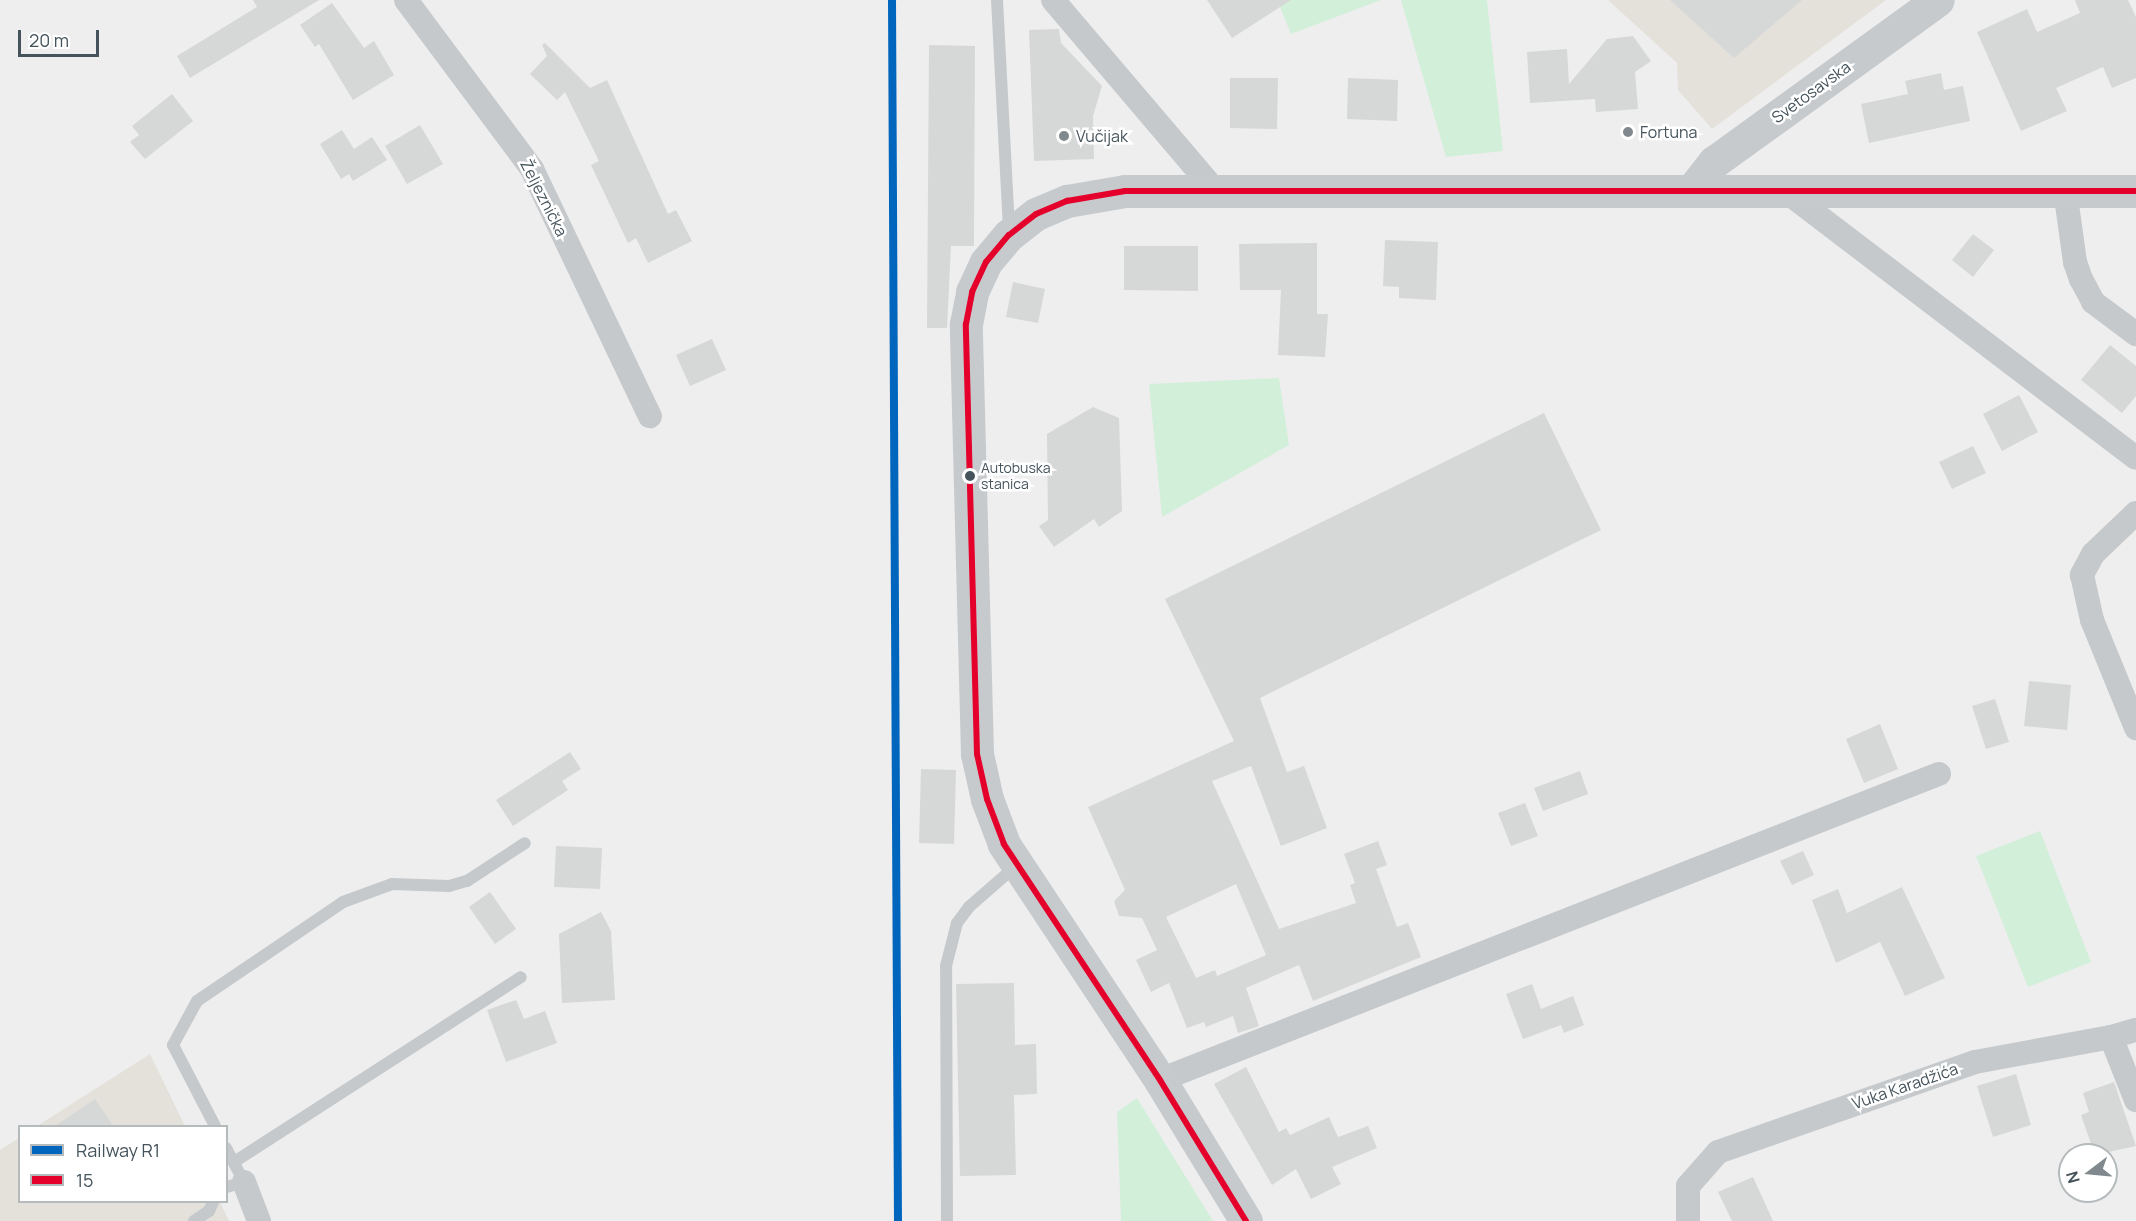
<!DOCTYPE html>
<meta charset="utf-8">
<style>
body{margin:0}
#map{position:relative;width:2136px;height:1221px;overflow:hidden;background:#efeeee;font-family:Manrope,sans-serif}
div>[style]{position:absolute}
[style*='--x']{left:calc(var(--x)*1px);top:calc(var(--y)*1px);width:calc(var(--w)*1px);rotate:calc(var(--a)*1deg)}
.commercial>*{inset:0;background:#e4e1db}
.green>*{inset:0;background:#d2efda}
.building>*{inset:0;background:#d6d7d7}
.lane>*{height:12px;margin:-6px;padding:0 6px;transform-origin:6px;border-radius:6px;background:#c5c9cb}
.street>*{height:24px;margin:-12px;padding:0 12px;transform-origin:12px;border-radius:12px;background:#c5c9cb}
.secondary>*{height:33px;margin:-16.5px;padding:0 16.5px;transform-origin:16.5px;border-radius:16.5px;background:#c7cacd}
.bus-1>*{height:6px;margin:-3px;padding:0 3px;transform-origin:3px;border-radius:3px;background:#e4002b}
.rail-1>*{height:8px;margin:-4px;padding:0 4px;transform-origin:4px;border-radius:4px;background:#0065bd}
.dots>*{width:16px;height:16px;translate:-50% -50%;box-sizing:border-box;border:3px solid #fff;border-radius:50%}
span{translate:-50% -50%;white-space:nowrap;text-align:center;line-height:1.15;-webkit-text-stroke:5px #fff;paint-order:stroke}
.bus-label{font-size:14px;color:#45535b}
.left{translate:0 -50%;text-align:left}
.street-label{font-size:16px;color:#45535b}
.poi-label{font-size:16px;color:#45535b}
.legend{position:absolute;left:18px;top:1125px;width:210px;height:78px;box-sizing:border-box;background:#fff;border:2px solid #b5babd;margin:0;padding:8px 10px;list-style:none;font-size:18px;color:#45535b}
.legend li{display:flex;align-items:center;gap:12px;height:30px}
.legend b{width:30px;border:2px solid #b5babd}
.north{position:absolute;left:2058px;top:1143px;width:60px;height:60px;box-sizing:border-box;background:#fff;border:2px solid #b5babd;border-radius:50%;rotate:254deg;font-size:16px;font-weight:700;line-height:24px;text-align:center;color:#45535b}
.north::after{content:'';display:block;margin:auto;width:21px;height:27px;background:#80898e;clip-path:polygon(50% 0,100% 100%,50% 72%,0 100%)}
.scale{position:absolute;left:18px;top:30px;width:81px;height:27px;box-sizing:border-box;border:3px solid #45535b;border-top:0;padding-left:8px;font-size:18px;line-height:21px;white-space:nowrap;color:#45535b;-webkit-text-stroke:4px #fff;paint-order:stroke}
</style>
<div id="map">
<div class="commercial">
<div style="clip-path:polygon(1608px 0,1886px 0,1712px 129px,1678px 90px,1677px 63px)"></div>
<div style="clip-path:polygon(150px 1054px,185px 1126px,37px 1126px)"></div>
<div style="clip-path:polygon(19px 1138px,20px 1202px,220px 1202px,229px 1221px,0 1221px,0 1150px)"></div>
</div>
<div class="green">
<div style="clip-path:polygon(1277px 0,1381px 0,1291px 34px)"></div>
<div style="clip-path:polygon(1401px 0,1487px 0,1503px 151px,1446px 157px)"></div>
<div style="clip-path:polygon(1279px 378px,1289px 445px,1162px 517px,1149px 384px)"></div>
<div style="clip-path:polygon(2040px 831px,2091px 962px,2028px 987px,1976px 856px)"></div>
<div style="clip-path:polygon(1137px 1098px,1213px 1221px,1121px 1221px,1117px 1112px)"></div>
</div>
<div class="building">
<div style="clip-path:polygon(253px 0,319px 0,190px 78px,177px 56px,257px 7px)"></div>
<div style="clip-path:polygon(1207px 0,1291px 0,1232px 38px)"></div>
<div style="clip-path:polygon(1670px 0,1802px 0,1734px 58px)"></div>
<div style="clip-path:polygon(2075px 0,2128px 0,2136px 17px,2136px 78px,2112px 88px,2103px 67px,2056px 88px,2067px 111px,2021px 131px,1977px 32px,2027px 9px,2037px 32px,2080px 13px)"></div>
<div style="clip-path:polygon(332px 3px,364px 48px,374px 41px,394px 75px,353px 100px,319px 44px,315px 47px,300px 25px)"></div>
<div style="clip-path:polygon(1059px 29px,1061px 43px,1102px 86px,1093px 116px,1094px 159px,1034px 161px,1029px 30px)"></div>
<div style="clip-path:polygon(1633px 36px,1651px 61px,1635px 72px,1638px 109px,1596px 112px,1595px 99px,1530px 103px,1527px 52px,1567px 49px,1569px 84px,1607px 39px)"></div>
<div style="clip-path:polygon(545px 43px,590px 88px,607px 80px,668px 214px,676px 210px,692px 241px,648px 263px,636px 238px,628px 243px,591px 165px,599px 161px,565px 92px,557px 100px,530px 74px,547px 56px,542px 45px)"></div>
<div style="clip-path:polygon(929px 45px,975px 46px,974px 246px,951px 246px,947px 328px,927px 328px)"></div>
<div style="clip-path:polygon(1941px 73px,1944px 90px,1963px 86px,1970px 121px,1869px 143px,1861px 104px,1908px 94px,1905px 81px)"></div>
<div style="clip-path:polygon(1230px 78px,1278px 78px,1277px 129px,1230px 128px)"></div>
<div style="clip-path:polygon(1348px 78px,1398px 80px,1397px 121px,1347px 119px)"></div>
<div style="clip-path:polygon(172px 94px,193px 121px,145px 159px,130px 142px,139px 135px,132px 126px)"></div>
<div style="clip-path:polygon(420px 125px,443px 164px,407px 184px,385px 146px)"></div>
<div style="clip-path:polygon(342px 130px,354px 149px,372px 137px,387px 160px,353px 181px,349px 174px,341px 179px,320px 144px)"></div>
<div style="clip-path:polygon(1973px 234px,1994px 250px,1973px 277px,1952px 260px)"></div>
<div style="clip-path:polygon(1385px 240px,1438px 242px,1436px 300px,1399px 298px,1399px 287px,1383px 286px)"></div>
<div style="clip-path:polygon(1317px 243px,1317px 314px,1328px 314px,1325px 357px,1278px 355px,1281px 290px,1240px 290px,1239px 244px)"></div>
<div style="clip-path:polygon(1124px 246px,1198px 246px,1198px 291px,1124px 290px)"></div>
<div style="clip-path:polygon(1013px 282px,1045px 289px,1038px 323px,1006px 317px)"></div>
<div style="clip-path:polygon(712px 339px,726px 370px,690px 386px,676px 355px)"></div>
<div style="clip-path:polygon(2110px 345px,2136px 366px,2136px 396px,2122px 413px,2081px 380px)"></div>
<div style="clip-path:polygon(2019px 395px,2038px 432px,2002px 451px,1983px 414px)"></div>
<div style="clip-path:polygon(1093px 407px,1119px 418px,1122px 511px,1099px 527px,1094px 519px,1054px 547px,1039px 526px,1048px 520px,1047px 434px)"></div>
<div style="clip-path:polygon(evenodd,1544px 413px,1601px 530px,1260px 698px,1287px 772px,1304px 766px,1327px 828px,1281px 846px,1251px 766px,1212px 781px,1279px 929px,1356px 903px,1350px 885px,1355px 883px,1344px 854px,1378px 841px,1387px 865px,1376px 869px,1397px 927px,1408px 923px,1421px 957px,1313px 1001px,1299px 965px,1246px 988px,1259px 1026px,1238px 1033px,1233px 1016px,1206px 1027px,1204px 1022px,1187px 1028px,1169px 983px,1151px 992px,1136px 960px,1157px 950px,1142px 918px,1119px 916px,1114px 901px,1125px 890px,1088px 807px,1234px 741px,1165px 599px,1544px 413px,1236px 884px,1266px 955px,1217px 976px,1215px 970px,1196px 978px,1166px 917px,1236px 884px)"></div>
<div style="clip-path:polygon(1973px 446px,1986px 473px,1952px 489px,1939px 462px)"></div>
<div style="clip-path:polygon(2029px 681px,2071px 685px,2067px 730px,2024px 726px)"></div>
<div style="clip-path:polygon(1995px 699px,2009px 742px,1986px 749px,1972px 706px)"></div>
<div style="clip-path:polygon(1880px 724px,1898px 769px,1864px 783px,1846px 739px)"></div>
<div style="clip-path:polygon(570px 752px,581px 769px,562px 781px,568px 790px,513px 826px,496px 800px)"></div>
<div style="clip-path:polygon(921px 769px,956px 770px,954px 844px,919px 843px)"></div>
<div style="clip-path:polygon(1580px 771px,1588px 794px,1543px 811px,1534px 788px)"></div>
<div style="clip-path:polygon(1525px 803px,1538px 836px,1511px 846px,1498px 813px)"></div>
<div style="clip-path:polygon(556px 846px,602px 848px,600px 889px,554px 887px)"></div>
<div style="clip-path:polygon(1803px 851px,1814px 875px,1792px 885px,1780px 861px)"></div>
<div style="clip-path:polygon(1902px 887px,1945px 978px,1905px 996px,1880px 942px,1836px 963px,1812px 900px,1838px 889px,1847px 913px)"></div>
<div style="clip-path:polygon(490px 892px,516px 929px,495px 944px,469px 907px)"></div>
<div style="clip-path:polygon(601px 912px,611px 931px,615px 1000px,562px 1003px,559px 934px)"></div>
<div style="clip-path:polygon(1014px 983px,1015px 1045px,1036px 1044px,1037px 1094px,1014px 1095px,1016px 1175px,960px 1176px,956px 984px)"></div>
<div style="clip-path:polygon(1532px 984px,1541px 1009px,1573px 996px,1584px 1025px,1564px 1033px,1561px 1025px,1523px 1039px,1506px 994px)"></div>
<div style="clip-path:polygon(516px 1000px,524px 1019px,545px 1011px,557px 1043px,506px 1062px,487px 1010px)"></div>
<div style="clip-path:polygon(1246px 1067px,1279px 1132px,1286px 1128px,1290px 1135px,1329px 1117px,1338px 1137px,1368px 1126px,1377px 1148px,1332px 1167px,1341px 1184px,1311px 1199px,1296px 1169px,1272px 1185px,1214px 1084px)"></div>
<div style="clip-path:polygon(2016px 1074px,2031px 1125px,1993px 1137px,1977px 1086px)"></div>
<div style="clip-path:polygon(2114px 1082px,2136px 1146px,2095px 1155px,2081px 1115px,2089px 1112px,2083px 1093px)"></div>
<div style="clip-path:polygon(95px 1099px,113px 1126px,55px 1126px)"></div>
<div style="clip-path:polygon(1753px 1177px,1773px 1221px,1732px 1221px,1718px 1192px)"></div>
</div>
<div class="lane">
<div style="--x:997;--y:0;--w:231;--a:87"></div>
<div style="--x:215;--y:1126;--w:91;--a:-117.4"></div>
<div style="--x:173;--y:1045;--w:50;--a:-61.4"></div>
<div style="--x:197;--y:1001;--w:176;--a:-34.1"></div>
<div style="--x:343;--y:902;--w:52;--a:-20.2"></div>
<div style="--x:392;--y:884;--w:57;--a:2"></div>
<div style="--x:449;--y:886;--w:19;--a:-16"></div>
<div style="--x:467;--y:881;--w:69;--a:-33.2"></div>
<div style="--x:226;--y:1148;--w:38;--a:62"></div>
<div style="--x:244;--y:1182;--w:19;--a:164"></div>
<div style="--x:234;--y:1162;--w:341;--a:-32.8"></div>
<div style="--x:194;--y:1221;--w:18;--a:-34"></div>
<div style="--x:209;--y:1211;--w:10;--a:-66"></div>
<div style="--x:947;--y:1221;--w:255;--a:-90.2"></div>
<div style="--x:946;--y:966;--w:44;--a:-75.7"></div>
<div style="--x:957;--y:923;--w:21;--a:-53"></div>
<div style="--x:970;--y:906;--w:62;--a:-41.1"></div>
</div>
<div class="street">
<div style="--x:406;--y:0;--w:211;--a:53.3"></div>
<div style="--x:532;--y:169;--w:274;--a:64.5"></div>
<div style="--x:1053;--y:0;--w:248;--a:49.6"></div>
<div style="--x:2065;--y:190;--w:73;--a:82.1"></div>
<div style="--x:2075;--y:262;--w:18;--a:71"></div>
<div style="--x:2081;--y:279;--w:26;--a:62"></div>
<div style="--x:2093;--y:302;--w:54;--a:36.7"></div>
<div style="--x:1788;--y:193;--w:437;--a:37.3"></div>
<div style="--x:2136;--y:513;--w:59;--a:136.4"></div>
<div style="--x:2093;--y:554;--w:24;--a:118"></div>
<div style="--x:2082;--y:575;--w:46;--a:77.5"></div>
<div style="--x:2092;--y:620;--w:117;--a:67.8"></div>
<div style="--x:2111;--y:1037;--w:26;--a:-16"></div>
<div style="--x:1160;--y:1080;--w:837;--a:-21.45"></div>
<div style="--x:244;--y:1182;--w:42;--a:69"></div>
<div style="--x:1688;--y:1221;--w:35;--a:-90"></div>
<div style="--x:1688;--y:1186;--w:45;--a:-48.6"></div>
<div style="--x:1718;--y:1152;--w:272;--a:-19.3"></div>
<div style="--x:1975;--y:1062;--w:138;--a:-10.4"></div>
<div style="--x:2111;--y:1037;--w:68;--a:68.4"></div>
</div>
<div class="secondary">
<div style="--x:1692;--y:190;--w:36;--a:-52"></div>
<div style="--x:1714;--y:162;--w:276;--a:-35.9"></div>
<div style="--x:1246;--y:1221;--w:165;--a:-121.4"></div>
<div style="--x:1160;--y:1080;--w:283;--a:-123.5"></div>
<div style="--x:1004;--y:844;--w:48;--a:-110.7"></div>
<div style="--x:987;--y:799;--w:46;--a:-102.5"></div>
<div style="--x:977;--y:754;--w:430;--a:-91.5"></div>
<div style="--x:966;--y:324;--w:33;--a:-79"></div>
<div style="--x:972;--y:292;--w:33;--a:-65"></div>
<div style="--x:986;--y:262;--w:35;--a:-50"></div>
<div style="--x:1009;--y:235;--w:34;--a:-38"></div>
<div style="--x:1036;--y:214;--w:34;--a:-23"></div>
<div style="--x:1067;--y:201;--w:59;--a:-9.8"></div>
<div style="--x:1125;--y:191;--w:1011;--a:0"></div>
</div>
<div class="bus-1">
<div style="--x:1246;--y:1221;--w:165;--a:-121.4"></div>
<div style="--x:1160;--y:1080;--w:283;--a:-123.5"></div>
<div style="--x:1004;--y:844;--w:48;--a:-110.7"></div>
<div style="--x:987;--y:799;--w:46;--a:-102.5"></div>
<div style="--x:977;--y:754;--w:430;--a:-91.5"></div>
<div style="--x:966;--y:324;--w:33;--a:-79"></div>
<div style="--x:972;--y:292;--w:33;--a:-65"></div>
<div style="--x:986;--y:262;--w:35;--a:-50"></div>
<div style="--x:1009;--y:235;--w:34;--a:-38"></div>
<div style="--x:1036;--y:214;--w:34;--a:-23"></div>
<div style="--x:1067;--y:201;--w:59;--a:-9.8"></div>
<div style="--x:1125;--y:191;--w:1011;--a:0"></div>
</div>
<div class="rail-1">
<div style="--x:892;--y:0;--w:1221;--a:89.72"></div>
</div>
<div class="dots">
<div style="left:1628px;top:132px;background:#80898e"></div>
<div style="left:1064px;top:136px;background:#80898e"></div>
<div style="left:970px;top:476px;background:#45535b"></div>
</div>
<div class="bus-label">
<span class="left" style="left:981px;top:476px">Autobuska<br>stanica</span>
</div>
<div class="street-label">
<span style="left:1811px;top:92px;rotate:-36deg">Svetosavska</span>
<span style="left:544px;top:198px;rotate:63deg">Željeznička</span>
<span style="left:1905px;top:1086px;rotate:-19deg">Vuka Karadžića</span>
</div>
<div class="poi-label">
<span class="left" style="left:1640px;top:132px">Fortuna</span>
<span class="left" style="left:1076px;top:136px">Vučijak</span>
</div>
<ul class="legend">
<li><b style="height:8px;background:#0065bd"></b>Railway R1</li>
<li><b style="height:8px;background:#e4002b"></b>15</li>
</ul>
<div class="north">N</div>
<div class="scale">20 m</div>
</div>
